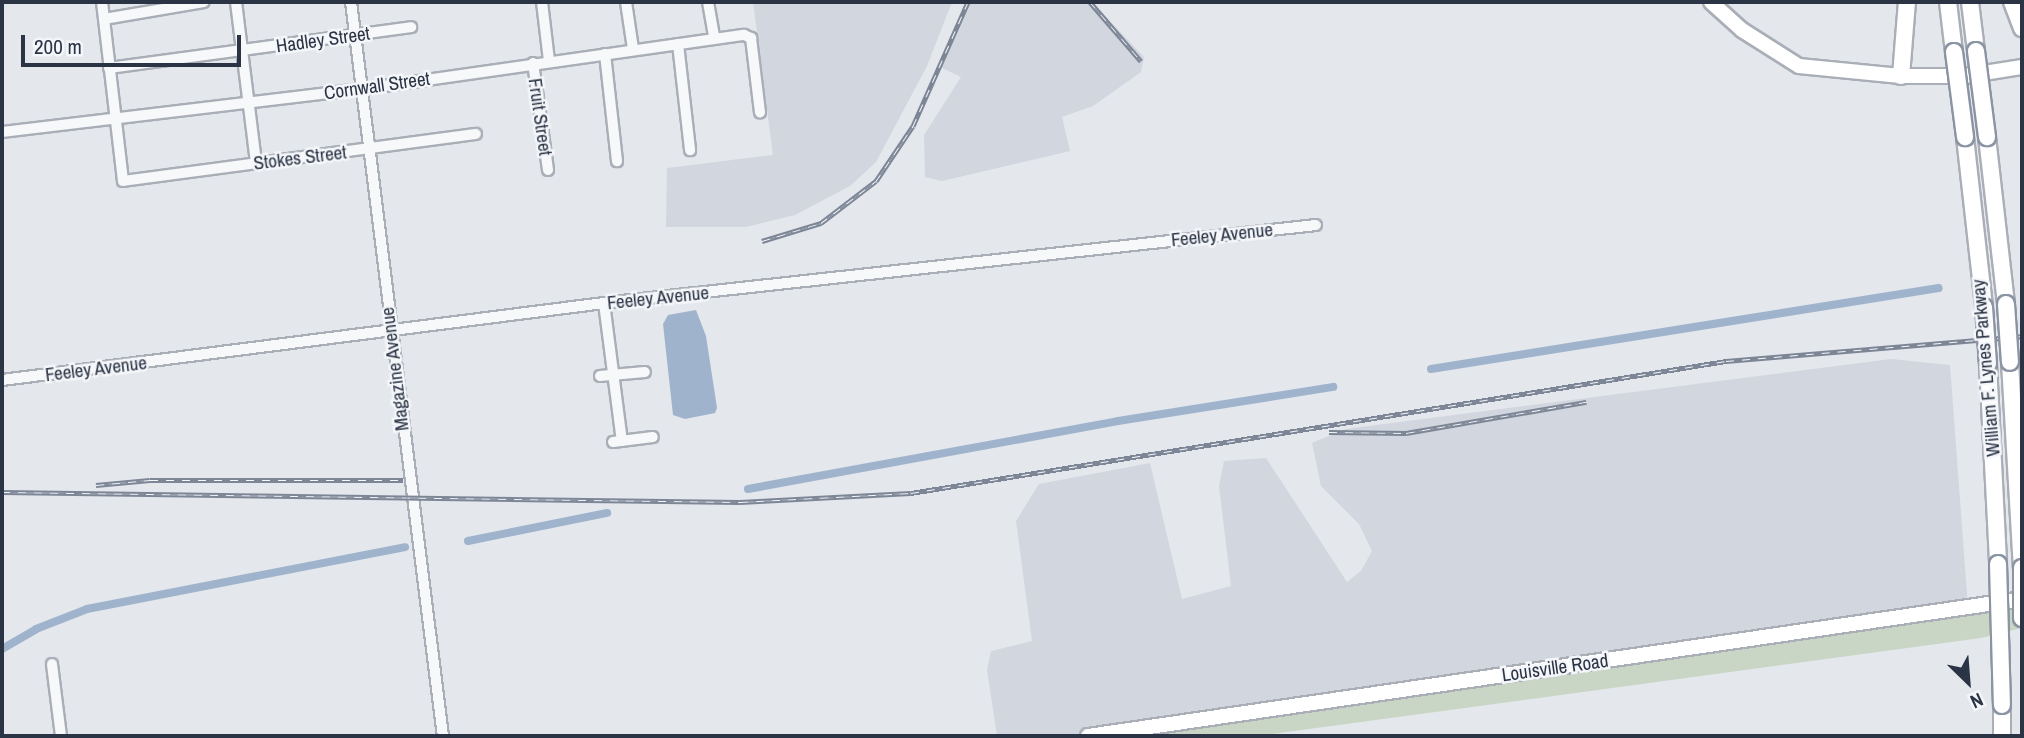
<!DOCTYPE html>
<style>
body{margin:0}
#map{position:relative;width:2024px;height:738px;overflow:hidden;background:#e4e7ec;font-family:"Archivo Narrow",sans-serif}
div>[style]{position:absolute}
[style*='--x']{left:calc(var(--x)*1px);top:calc(var(--y)*1px);width:calc(var(--w)*1px);rotate:calc(var(--a)*1deg)}
.built>*{inset:0;background:#d2d6de}
.green>*{inset:0;background:#c9d6c5}
.water>*{inset:0;background:#9fb4cc}
.canal>*{height:8px;margin:-4px;padding:0 4px;transform-origin:4px;border-radius:4px;background:#9fb4cc}
.roads{filter:drop-shadow(2px 0 #a9aeb7) drop-shadow(-2px 0 #a9aeb7) drop-shadow(0 2px #a9aeb7) drop-shadow(0 -2px #a9aeb7)}
.minor>*{height:10px;margin:-5px;padding:0 5px;transform-origin:5px;border-radius:5px;background:#f7f8fa}
.major>*{height:14px;margin:-7px;padding:0 7px;transform-origin:7px;border-radius:7px;background:#fff}
.highway>*{height:16px;margin:-8px;padding:0 8px;transform-origin:8px;border-radius:8px;background:#fff}
.rail>*{height:5px;margin-top:-2.5px;transform-origin:0;background:repeating-linear-gradient(90deg,#f4f6f9 0 8px,#7d8696 0 16px);box-sizing:border-box;border-block:2px solid #7d8696}
.bridges{filter:drop-shadow(2px 0 #8b94a3) drop-shadow(-2px 0 #8b94a3) drop-shadow(0 2px #8b94a3) drop-shadow(0 -2px #8b94a3)}
.highway-bridge>*{height:16px;margin:-8px;padding:0 8px;transform-origin:8px;border-radius:8px;background:#fff}
span{translate:-50% -50%;white-space:nowrap;text-align:center;line-height:1.15;-webkit-text-stroke:5px #f4f6f9;paint-order:stroke}
.street-label{font-size:19px;color:#2b3445}
.frame{position:absolute;inset:0;border:4px solid #2b3445;pointer-events:none}
.north{position:absolute;left:1933px;top:647px;width:70px;height:70px;-webkit-text-stroke:5px #f4f6f9;paint-order:stroke;rotate:155deg;font-size:19px;font-weight:700;line-height:28px;text-align:center;color:#2b3445}
.north::after{content:'';display:block;margin:auto;width:24px;height:32px;background:#2b3445;clip-path:polygon(50% 0,100% 100%,50% 72%,0 100%)}
.scale{position:absolute;left:21px;top:35px;width:220px;height:32px;box-sizing:border-box;border:4px solid #2b3445;border-top:0;padding-left:9px;font-size:21px;line-height:24px;white-space:nowrap;color:#2b3445;-webkit-text-stroke:5px #f4f6f9;paint-order:stroke}
</style>
<div id="map">
<div class="built">
<div style="clip-path:polygon(753px 2px,952px 2px,927px 66px,876px 162px,850px 186px,795px 215px,746px 227px,666px 227px,667px 168px,773px 155px)"></div>
<div style="clip-path:polygon(969px 2px,1092px 2px,1144px 57px,1141px 72px,1093px 106px,1062px 117px,1070px 151px,942px 181px,925px 177px,924px 135px,961px 77px,940px 67px)"></div>
<div style="clip-path:polygon(1891px 359px,1950px 365px,1968px 607px,1090px 736px,997px 736px,987px 670px,991px 651px,1032px 641px,1016px 521px,1039px 484px,1150px 463px,1182px 599px,1231px 586px,1219px 486px,1224px 461px,1266px 458px,1347px 582px,1361px 571px,1372px 551px,1359px 524px,1321px 486px,1312px 443px,1345px 429px)"></div>
</div>
<div class="green">
<div style="clip-path:polygon(2022px 608px,2022px 628px,1981px 638px,1258px 736px,1134px 736px)"></div>
</div>
<div class="water">
<div style="clip-path:polygon(696px 310px,706px 336px,717px 408px,715px 413px,685px 419px,673px 415px,663px 324px,668px 315px)"></div>
</div>
<div class="canal">
<div style="--x:1431;--y:369;--w:514;--a:-9.06"></div>
<div style="--x:748;--y:489;--w:376;--a:-10.4"></div>
<div style="--x:1118;--y:421;--w:218;--a:-9"></div>
<div style="--x:468;--y:541;--w:142;--a:-11.4"></div>
<div style="--x:2;--y:649;--w:39;--a:-30"></div>
<div style="--x:36;--y:629;--w:55;--a:-21.4"></div>
<div style="--x:87;--y:609;--w:324;--a:-11"></div>
</div>
<div class="roads">
<div class="minor">
<div style="--x:102;--y:2;--w:180;--a:83.3"></div>
<div style="--x:123;--y:181;--w:356;--a:-7.6"></div>
<div style="--x:236;--y:2;--w:162;--a:82.9"></div>
<div style="--x:351;--y:2;--w:740;--a:82.86"></div>
<div style="--x:542;--y:2;--w:59;--a:83.2"></div>
<div style="--x:626;--y:2;--w:48;--a:81.5"></div>
<div style="--x:708;--y:2;--w:36;--a:80"></div>
<div style="--x:104;--y:19;--w:101;--a:-9.6"></div>
<div style="--x:678;--y:44;--w:107;--a:83.5"></div>
<div style="--x:605;--y:54;--w:108;--a:83.6"></div>
<div style="--x:533;--y:63;--w:108;--a:82"></div>
<div style="--x:109;--y:68;--w:305;--a:-7.7"></div>
<div style="--x:2;--y:132;--w:364;--a:-6.8"></div>
<div style="--x:363;--y:89;--w:385;--a:-8.1"></div>
<div style="--x:744;--y:35;--w:8;--a:23"></div>
<div style="--x:751;--y:38;--w:75;--a:83.1"></div>
<div style="--x:604;--y:303;--w:139;--a:82.6"></div>
<div style="--x:600;--y:376;--w:45;--a:-5.1"></div>
<div style="--x:2;--y:380;--w:607;--a:-7.29"></div>
<div style="--x:604;--y:303;--w:716;--a:-6.25"></div>
<div style="--x:613;--y:442;--w:40;--a:-7.1"></div>
<div style="--x:52;--y:664;--w:73;--a:82.9"></div>
</div>
<div class="major">
<div style="--x:1711;--y:2;--w:42;--a:42.1"></div>
<div style="--x:1742;--y:30;--w:67;--a:32.3"></div>
<div style="--x:1799;--y:66;--w:102;--a:5.6"></div>
<div style="--x:1901;--y:76;--w:64;--a:0"></div>
<div style="--x:1965;--y:76;--w:58;--a:-9"></div>
<div style="--x:1088;--y:736;--w:944;--a:-8.34"></div>
</div>
<div class="highway">
<div style="--x:1948;--y:2;--w:50;--a:83.2"></div>
<div style="--x:1970;--y:2;--w:49;--a:83"></div>
<div style="--x:2012;--y:2;--w:28;--a:69"></div>
<div style="--x:1901;--y:76;--w:74;--a:-85.4"></div>
<div style="--x:1965;--y:137;--w:171;--a:83.6"></div>
<div style="--x:1987;--y:137;--w:168;--a:83.5"></div>
<div style="--x:2010;--y:362;--w:206;--a:86.7"></div>
<div style="--x:1988;--y:364;--w:200;--a:87.1"></div>
<div style="--x:2002;--y:705;--w:31;--a:90"></div>
</div>
</div>
<div class="rail">
<div style="--x:1090;--y:2;--w:78;--a:49.2"></div>
<div style="--x:762;--y:241;--w:62;--a:-17"></div>
<div style="--x:821;--y:223;--w:69;--a:-37.4"></div>
<div style="--x:876;--y:181;--w:66;--a:-56.1"></div>
<div style="--x:913;--y:126;--w:136;--a:-66.1"></div>
<div style="--x:1329;--y:432;--w:77;--a:0.7"></div>
<div style="--x:1406;--y:433;--w:183;--a:-9.8"></div>
<div style="--x:96;--y:485;--w:54;--a:-5.3"></div>
<div style="--x:150;--y:480;--w:253;--a:0"></div>
<div style="--x:2;--y:492;--w:738;--a:0.78"></div>
<div style="--x:740;--y:502;--w:171;--a:-3"></div>
<div style="--x:911;--y:493;--w:826;--a:-9.2"></div>
<div style="--x:1726;--y:361;--w:297;--a:-4.8"></div>
</div>
<div class="bridges">
<div class="highway-bridge">
<div style="--x:1976;--y:51;--w:87;--a:82.7"></div>
<div style="--x:1954;--y:52;--w:86;--a:82.6"></div>
<div style="--x:2006;--y:304;--w:58;--a:86.1"></div>
<div style="--x:1984;--y:307;--w:57;--a:86"></div>
<div style="--x:1998;--y:564;--w:141;--a:88.4"></div>
<div style="--x:2022;--y:568;--w:50;--a:90"></div>
</div>
</div>
<div class="street-label">
<span style="left:323px;top:40px;rotate:-8deg">Hadley Street</span>
<span style="left:377px;top:86px;rotate:-8deg">Cornwall Street</span>
<span style="left:540px;top:117px;rotate:82deg">Fruit Street</span>
<span style="left:300px;top:158px;rotate:-7deg">Stokes Street</span>
<span style="left:1222px;top:235px;rotate:-6deg">Feeley Avenue</span>
<span style="left:658px;top:298px;rotate:-6deg">Feeley Avenue</span>
<span style="left:1986px;top:368px;rotate:-95deg">William F. Lynes Parkway</span>
<span style="left:96px;top:369px;rotate:-7deg">Feeley Avenue</span>
<span style="left:395px;top:369px;rotate:-97deg">Magazine Avenue</span>
<span style="left:1555px;top:668px;rotate:-8deg">Louisville Road</span>
</div>
<div class="frame"></div>
<div class="north">N</div>
<div class="scale">200 m</div>
</div>
